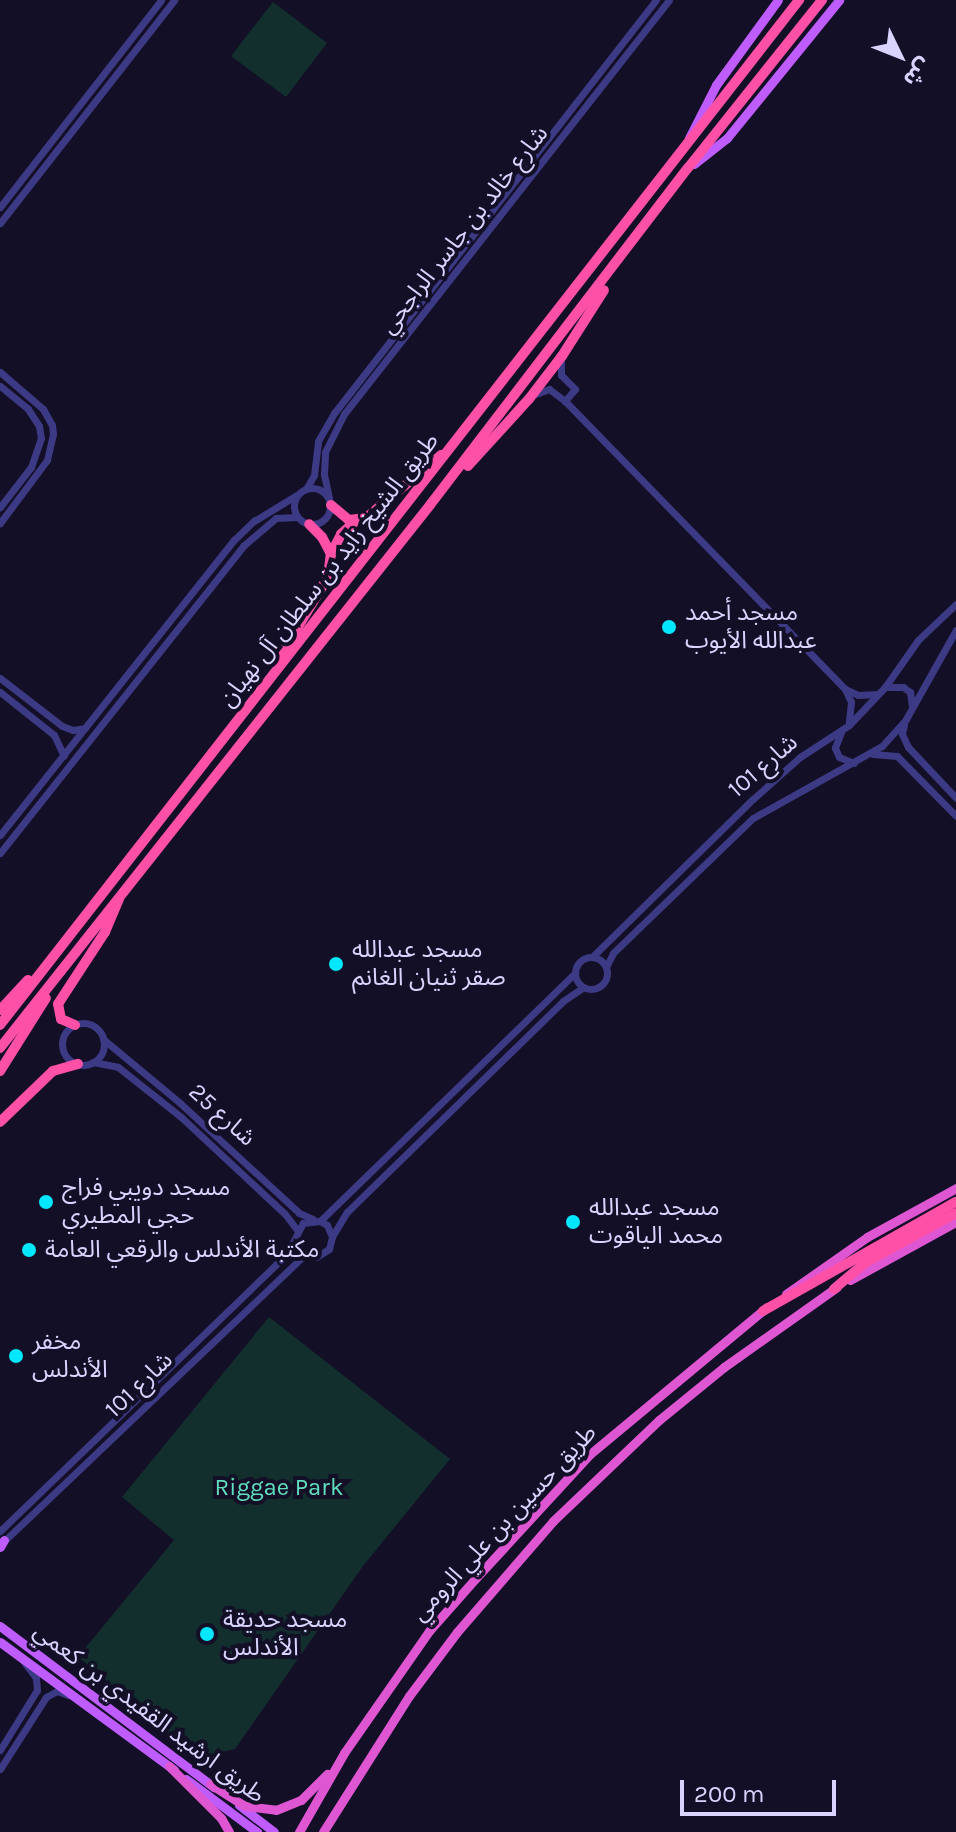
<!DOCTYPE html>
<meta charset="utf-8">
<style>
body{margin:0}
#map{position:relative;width:956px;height:1832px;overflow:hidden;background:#130f26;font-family:Karla,"Noto Sans Arabic",sans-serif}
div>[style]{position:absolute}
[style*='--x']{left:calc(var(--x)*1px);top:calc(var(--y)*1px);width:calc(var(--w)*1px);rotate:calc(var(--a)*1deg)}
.green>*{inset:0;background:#122f2e}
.tertiary>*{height:7px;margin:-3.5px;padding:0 3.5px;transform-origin:3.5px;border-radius:3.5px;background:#3c3a84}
.tertiary>.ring{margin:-3.5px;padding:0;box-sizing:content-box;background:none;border:7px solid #3c3a84;border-radius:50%}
.primary>*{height:9px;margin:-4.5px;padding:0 4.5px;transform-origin:4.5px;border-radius:4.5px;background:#bf5cfe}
.trunk>*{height:9px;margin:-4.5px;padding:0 4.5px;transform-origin:4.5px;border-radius:4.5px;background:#de56d2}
.motorway>*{height:10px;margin:-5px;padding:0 5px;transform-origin:5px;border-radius:5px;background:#fe50a6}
.dots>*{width:22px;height:22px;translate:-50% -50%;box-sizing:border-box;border:4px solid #130f26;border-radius:50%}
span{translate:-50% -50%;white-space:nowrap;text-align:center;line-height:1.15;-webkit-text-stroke:8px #130f26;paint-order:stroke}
.street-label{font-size:24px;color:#d8d4ff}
.poi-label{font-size:24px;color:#d8d4ff}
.left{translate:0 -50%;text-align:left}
.park-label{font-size:24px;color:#5fdfbd}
.north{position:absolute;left:860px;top:16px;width:80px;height:80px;-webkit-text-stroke:6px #130f26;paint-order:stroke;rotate:133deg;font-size:22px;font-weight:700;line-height:32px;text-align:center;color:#d8d4ff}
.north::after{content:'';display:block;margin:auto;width:28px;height:36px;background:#d8d4ff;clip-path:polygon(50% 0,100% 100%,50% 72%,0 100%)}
.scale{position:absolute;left:680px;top:1780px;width:156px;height:36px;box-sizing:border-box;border:4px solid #d8d4ff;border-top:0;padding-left:10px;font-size:24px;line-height:28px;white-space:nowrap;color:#d8d4ff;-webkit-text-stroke:6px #130f26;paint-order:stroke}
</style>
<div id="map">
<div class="green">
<div style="clip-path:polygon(273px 2px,327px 43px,286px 97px,231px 56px)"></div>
<div style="clip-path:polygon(269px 1317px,450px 1459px,363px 1566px,235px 1749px,197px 1757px,78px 1657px,174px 1540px,122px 1497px)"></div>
</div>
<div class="tertiary">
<div style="--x:0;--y:207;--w:262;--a:-52.1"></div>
<div style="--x:0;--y:223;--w:283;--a:-52"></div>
<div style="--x:561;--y:361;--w:14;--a:90"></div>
<div style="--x:561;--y:375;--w:20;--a:45"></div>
<div style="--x:575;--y:389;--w:16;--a:130"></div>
<div style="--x:0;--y:372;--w:57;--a:40.7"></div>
<div style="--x:43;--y:409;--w:18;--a:61"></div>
<div style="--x:52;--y:425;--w:9;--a:84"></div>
<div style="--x:53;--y:434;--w:27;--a:103"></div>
<div style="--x:47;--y:460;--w:79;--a:126.7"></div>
<div style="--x:0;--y:386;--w:36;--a:39"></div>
<div style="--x:28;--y:409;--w:20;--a:57"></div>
<div style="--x:39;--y:426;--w:12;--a:81"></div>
<div style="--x:41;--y:438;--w:31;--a:109"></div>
<div style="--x:31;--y:467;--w:51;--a:127.8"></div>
<div style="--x:536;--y:394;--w:14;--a:-21"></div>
<div style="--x:549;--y:389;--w:20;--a:37"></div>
<div style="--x:565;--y:401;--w:402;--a:45.8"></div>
<div style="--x:845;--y:689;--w:14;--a:65"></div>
<div style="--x:851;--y:702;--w:20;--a:96"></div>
<div class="ring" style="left:294px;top:488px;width:29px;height:29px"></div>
<div style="--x:306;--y:489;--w:16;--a:-60"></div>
<div style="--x:314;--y:475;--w:34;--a:-83"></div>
<div style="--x:318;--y:441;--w:34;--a:-60"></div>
<div style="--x:335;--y:412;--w:522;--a:-52.08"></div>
<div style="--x:329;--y:498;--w:25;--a:-102"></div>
<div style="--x:324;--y:474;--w:22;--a:-87"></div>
<div style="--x:325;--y:452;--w:42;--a:-63.4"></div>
<div style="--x:344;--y:414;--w:526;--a:-51.87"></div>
<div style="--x:0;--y:678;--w:78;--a:37.7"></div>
<div style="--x:62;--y:726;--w:12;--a:20"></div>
<div style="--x:73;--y:730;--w:12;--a:-9"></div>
<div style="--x:885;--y:687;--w:18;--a:0"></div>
<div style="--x:903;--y:687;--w:9;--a:36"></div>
<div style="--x:910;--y:692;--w:14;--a:82"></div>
<div style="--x:845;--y:689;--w:14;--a:25"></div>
<div style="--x:858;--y:695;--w:19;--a:-3"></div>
<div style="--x:0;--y:692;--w:69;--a:38.5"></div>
<div style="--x:54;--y:735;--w:23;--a:65"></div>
<div style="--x:904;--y:725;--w:9;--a:103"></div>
<div style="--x:902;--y:734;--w:14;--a:65"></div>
<div style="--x:908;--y:747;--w:70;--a:46.7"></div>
<div style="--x:841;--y:732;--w:17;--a:111"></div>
<div style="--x:835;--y:748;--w:10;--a:66"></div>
<div style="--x:839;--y:757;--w:16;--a:22"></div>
<div style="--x:873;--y:754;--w:24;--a:5"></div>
<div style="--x:897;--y:756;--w:84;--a:45.5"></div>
<div style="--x:0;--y:835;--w:377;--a:-51.6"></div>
<div style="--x:234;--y:540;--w:28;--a:-44"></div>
<div style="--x:254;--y:521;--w:50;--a:-31.2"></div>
<div style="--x:0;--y:853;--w:392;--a:-51.6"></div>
<div style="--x:243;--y:546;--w:43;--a:-40.3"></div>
<div style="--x:276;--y:518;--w:21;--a:-3"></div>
<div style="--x:593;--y:956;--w:224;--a:-44.5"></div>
<div style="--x:753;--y:799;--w:63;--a:-41.8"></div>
<div style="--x:800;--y:757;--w:59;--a:-33.1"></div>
<div style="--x:849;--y:725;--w:52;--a:-46.5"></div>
<div style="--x:885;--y:687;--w:57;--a:-54.9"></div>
<div style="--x:918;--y:640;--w:52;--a:-43.5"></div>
<div class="ring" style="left:575px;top:957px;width:25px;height:25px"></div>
<div style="--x:606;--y:967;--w:16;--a:-63"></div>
<div style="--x:613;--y:953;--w:194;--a:-44"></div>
<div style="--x:753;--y:818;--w:148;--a:-29.2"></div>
<div style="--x:882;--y:746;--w:36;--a:-48"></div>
<div style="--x:906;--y:719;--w:102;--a:-60.7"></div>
<div class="ring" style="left:62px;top:1023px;width:35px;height:35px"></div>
<div style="--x:103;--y:1039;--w:100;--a:39.7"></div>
<div style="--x:180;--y:1103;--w:162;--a:42.7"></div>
<div style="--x:299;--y:1213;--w:15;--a:23"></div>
<div style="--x:93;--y:1062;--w:25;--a:11"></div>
<div style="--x:118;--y:1067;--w:80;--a:38.4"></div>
<div style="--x:181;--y:1117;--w:142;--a:43"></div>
<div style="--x:285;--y:1214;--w:20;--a:53"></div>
<div style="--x:320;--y:1221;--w:356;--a:-44.2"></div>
<div style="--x:333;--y:1235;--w:27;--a:-59"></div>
<div style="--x:347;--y:1212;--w:302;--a:-44.3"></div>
<div style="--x:563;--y:1001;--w:23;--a:-34"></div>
<div style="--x:0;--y:1531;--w:399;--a:-44"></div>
<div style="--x:287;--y:1254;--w:35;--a:-63"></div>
<div style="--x:303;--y:1223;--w:17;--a:-7"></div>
<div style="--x:320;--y:1221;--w:8;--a:30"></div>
<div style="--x:327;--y:1225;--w:13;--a:67"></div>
<div style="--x:332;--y:1237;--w:12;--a:104"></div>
<div style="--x:329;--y:1249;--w:15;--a:148"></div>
<div style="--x:316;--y:1257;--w:15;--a:-164"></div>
<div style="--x:302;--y:1253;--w:14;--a:-120"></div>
<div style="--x:2;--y:1543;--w:419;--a:-43.6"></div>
<div style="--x:0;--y:1750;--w:70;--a:-58.3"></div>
<div style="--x:37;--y:1690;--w:12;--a:-95"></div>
<div style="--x:36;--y:1678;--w:21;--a:-127"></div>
<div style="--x:0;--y:1769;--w:85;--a:-57.4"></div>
<div style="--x:46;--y:1697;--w:13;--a:-29"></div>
<div style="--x:57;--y:1691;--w:12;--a:20"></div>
</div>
<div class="primary">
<div style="--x:689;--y:138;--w:59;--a:-63"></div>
<div style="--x:716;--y:85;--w:105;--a:-53.9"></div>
<div style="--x:694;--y:164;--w:42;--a:-38.2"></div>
<div style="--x:727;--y:138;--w:178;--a:-50.9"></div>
<div style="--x:0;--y:1547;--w:8;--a:-60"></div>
<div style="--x:0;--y:1626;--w:268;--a:37"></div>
<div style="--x:0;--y:1642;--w:216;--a:36.3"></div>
<div style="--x:186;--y:1779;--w:89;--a:36.7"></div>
<div style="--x:239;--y:1805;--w:44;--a:37.6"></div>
</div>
<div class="trunk">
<div style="--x:850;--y:1280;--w:121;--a:-28.7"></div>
<div style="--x:786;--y:1294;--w:99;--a:-35.1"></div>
<div style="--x:867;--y:1237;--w:102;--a:-28.8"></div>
<div style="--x:169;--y:1766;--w:74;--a:45"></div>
<div style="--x:221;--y:1818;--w:16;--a:60"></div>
<div style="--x:210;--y:1784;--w:41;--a:32.2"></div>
<div style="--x:245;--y:1806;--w:31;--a:7"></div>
<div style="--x:276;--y:1810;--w:27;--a:-22"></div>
<div style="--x:301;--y:1800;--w:37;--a:-45"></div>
<div style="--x:299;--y:1832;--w:91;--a:-60.3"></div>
<div style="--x:344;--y:1753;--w:149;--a:-55.1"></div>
<div style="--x:429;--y:1631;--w:69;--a:-48.5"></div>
<div style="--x:475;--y:1579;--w:170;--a:-47.4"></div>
<div style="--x:590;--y:1454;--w:230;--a:-39.7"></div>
<div style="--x:323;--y:1832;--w:161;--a:-57.7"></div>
<div style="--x:409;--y:1696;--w:80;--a:-53.1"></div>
<div style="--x:457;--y:1632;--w:147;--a:-49.1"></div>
<div style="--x:553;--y:1521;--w:146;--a:-43.6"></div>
<div style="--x:659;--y:1420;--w:84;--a:-39.2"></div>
<div style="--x:724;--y:1367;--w:138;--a:-35.3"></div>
</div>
<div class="motorway">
<div style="--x:468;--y:466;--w:91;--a:-47.7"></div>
<div style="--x:529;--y:399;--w:54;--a:-52.5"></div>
<div style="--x:562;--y:356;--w:78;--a:-57.5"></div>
<div style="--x:331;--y:505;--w:23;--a:40"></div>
<div style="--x:349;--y:520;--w:17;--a:-7"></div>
<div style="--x:366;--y:518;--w:98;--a:-40"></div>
<div style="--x:331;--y:554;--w:22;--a:-63"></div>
<div style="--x:341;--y:534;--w:21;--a:-41"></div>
<div style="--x:278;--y:660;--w:97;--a:-58.9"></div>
<div style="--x:328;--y:577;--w:23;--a:-83"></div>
<div style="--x:331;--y:554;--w:19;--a:-118"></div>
<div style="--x:322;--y:537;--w:18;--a:-135"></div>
<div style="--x:0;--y:1010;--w:41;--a:-47"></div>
<div style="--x:0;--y:1025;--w:1300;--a:-52.06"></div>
<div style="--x:75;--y:1025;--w:15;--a:-157"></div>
<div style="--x:61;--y:1019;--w:15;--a:-101"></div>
<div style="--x:58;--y:1004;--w:86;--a:-56.9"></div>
<div style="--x:105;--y:932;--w:36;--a:-67"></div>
<div style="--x:0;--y:1048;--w:693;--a:-51.62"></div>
<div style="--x:430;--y:505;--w:424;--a:-52.6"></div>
<div style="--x:688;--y:168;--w:215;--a:-51.4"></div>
<div style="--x:0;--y:1071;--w:86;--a:-57.8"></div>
<div style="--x:0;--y:1122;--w:74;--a:-43.9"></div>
<div style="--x:53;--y:1071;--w:26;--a:-16"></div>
<div style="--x:834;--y:1289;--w:42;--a:-40.2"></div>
<div style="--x:866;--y:1262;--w:102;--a:-28.6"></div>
<div style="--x:763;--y:1311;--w:222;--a:-29.5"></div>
</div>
<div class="dots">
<div style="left:669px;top:627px;background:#02e7fd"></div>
<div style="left:336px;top:964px;background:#02e7fd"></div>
<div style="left:46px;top:1202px;background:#02e7fd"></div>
<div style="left:573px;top:1222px;background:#02e7fd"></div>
<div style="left:29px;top:1250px;background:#02e7fd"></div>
<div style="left:16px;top:1356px;background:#02e7fd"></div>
<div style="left:207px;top:1634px;background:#02e7fd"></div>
</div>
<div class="street-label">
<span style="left:464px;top:230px;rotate:-52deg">شارع خالد بن جاسر الراجحي</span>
<span style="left:329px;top:570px;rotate:-52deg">طريق الشيخ زايد بن سلطان آل نهيان</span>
<span style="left:763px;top:766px;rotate:-41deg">شارع 101</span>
<span style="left:222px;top:1115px;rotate:42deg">شارع 25</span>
<span style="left:139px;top:1385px;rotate:-44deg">شارع 101</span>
<span style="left:504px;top:1523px;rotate:-47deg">طريق حسين بن علي الرومي</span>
<span style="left:149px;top:1713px;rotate:37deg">طريق ارشيد القفيدي بن كعمي</span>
</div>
<div class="poi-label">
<span class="left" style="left:685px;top:627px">مسجد أحمد<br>عبدالله الأيوب</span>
<span class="left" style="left:352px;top:964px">مسجد عبدالله<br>صقر ثنيان الغانم</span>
<span class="left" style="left:62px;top:1202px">مسجد دويبي فراج<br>حجي المطيري</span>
<span class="left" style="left:589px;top:1222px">مسجد عبدالله<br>محمد الياقوت</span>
<span class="left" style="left:45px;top:1250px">مكتبة الأندلس والرقعي العامة</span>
<span class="left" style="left:32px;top:1356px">مخفر<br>الأندلس</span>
<span class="left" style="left:223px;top:1634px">مسجد حديقة<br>الأندلس</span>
</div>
<div class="park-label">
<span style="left:279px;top:1488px">Riggae Park</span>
</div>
<div class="north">ش</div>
<div class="scale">200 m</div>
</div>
